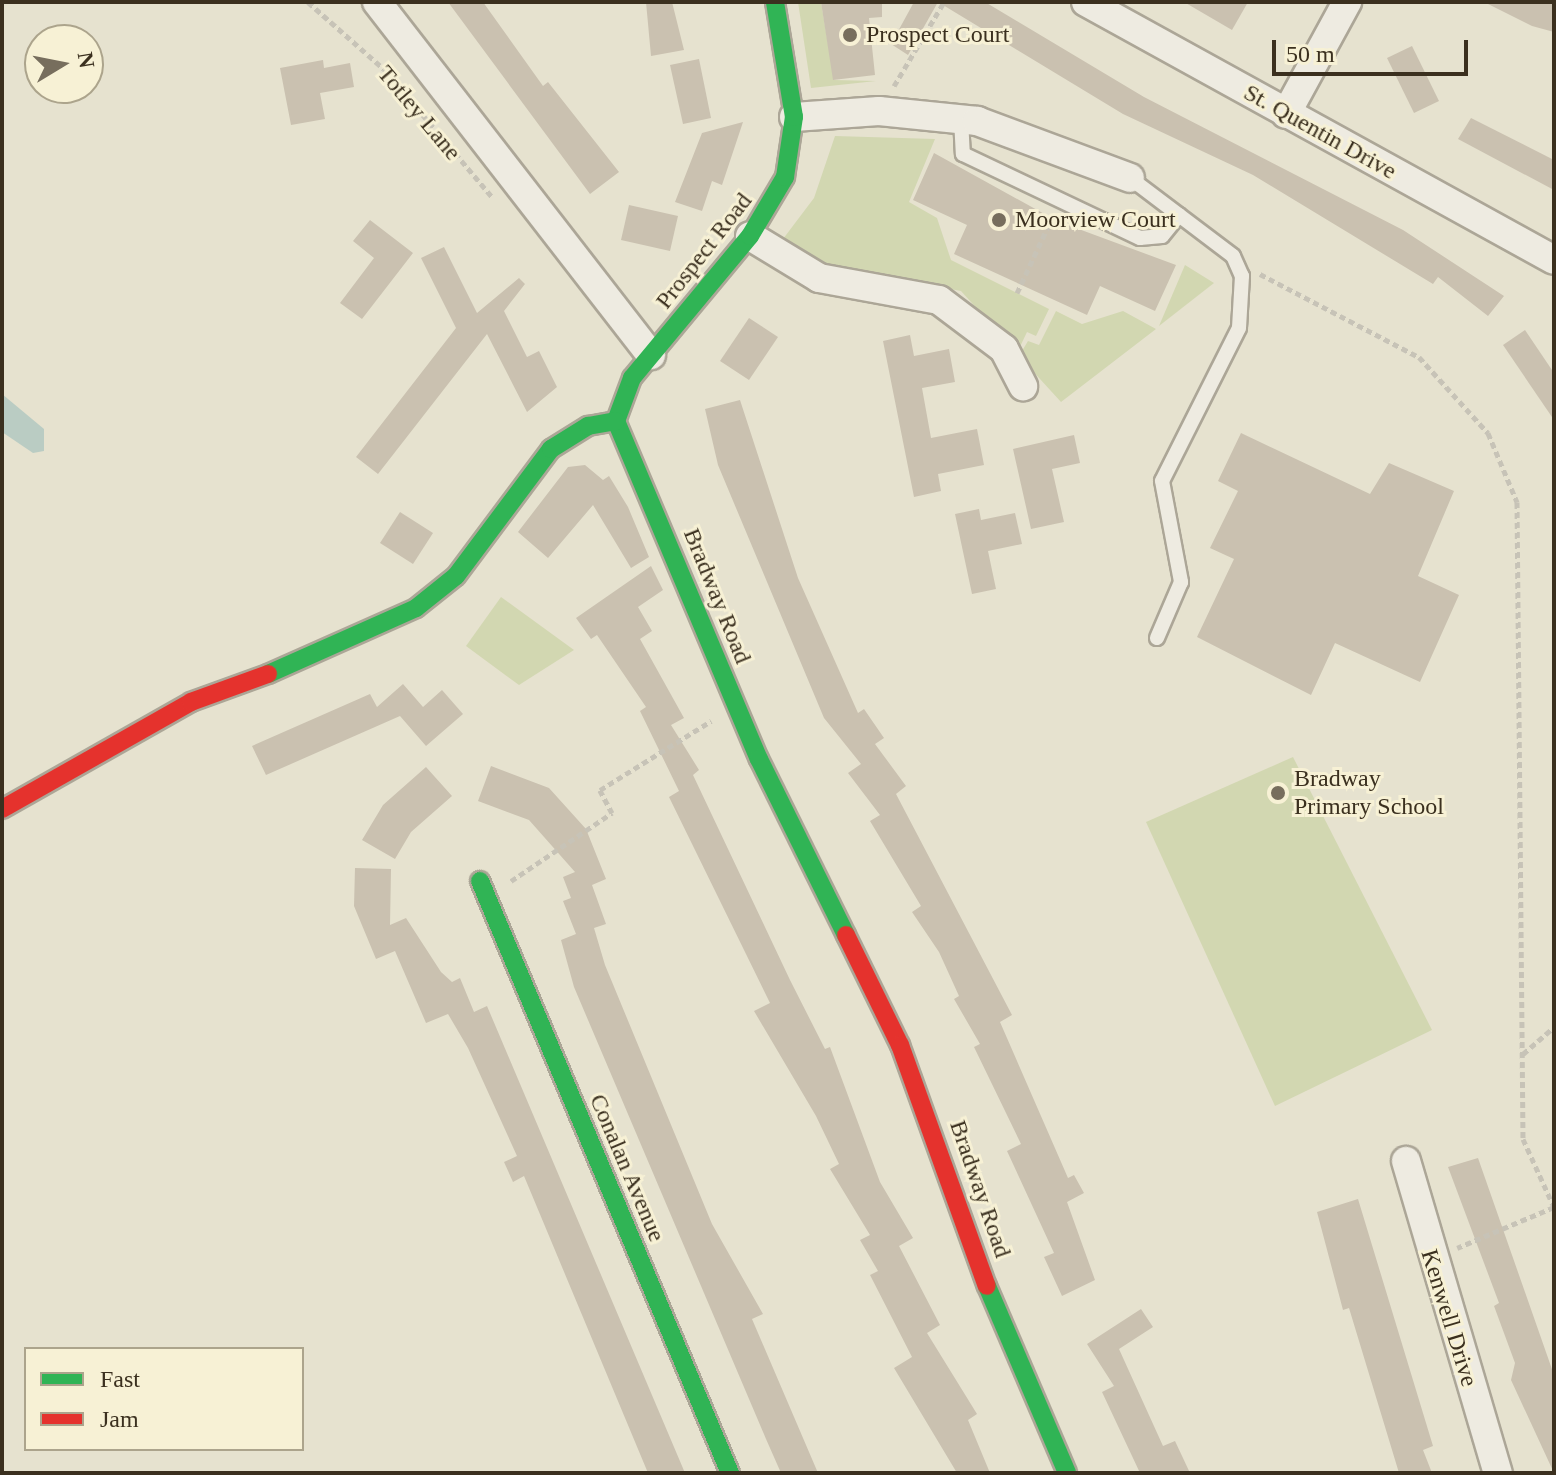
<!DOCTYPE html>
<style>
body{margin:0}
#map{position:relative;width:1556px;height:1475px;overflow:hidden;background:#e6e2cf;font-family:Georgia,serif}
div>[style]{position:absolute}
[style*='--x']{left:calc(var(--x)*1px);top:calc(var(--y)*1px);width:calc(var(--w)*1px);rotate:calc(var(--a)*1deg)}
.green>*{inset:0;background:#d2d7b1}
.water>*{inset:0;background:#baccc3}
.building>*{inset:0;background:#cac1b0}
.path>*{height:5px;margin-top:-2.5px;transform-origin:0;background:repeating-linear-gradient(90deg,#c7c3b7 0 6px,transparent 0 10px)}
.roads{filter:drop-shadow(2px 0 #aca697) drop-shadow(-2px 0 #aca697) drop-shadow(0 2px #aca697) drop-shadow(0 -2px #aca697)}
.lane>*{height:14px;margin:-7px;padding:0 7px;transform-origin:7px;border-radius:7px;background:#eeebe1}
.street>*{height:28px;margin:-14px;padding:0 14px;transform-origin:14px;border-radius:14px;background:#eeebe1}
.fast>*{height:18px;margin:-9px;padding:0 9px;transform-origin:9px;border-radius:9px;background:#30b455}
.jam>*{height:18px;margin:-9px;padding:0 9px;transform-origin:9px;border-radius:9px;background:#e5322d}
.dots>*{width:22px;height:22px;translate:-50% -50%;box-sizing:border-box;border:4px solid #f7f1d5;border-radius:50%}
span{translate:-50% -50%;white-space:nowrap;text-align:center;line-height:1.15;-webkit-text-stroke:6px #f7f1d5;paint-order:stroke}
.poi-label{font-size:24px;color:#3b301f}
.left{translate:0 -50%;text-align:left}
.street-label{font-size:24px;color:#3b301f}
.frame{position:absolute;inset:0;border:4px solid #3b301f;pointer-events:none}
.legend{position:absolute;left:24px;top:1347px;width:280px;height:104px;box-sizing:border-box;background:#f7f1d5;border:2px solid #aca48c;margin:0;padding:10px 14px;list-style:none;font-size:24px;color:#3b301f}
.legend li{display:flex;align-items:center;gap:16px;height:40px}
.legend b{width:40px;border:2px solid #aca48c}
.north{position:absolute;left:24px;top:24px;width:80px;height:80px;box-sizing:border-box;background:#f7f1d5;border:2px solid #aca48c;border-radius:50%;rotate:80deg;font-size:22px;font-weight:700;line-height:32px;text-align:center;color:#3b301f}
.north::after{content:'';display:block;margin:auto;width:28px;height:36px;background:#776e5d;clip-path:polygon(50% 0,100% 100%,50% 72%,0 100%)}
.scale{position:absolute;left:1272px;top:40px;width:196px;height:36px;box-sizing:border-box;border:4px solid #3b301f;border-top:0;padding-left:10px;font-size:24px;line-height:28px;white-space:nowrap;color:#3b301f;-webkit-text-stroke:6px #f7f1d5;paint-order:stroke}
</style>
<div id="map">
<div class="green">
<div style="clip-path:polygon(798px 2px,821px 2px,834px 80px,876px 81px,811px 88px)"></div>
<div style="clip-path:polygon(835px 136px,935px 139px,909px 202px,937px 218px,951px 260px,1049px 309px,1036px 336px,1027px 332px,1017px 353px,961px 291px,832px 267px,788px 245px,783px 239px,814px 198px)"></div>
<div style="clip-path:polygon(1185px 265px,1214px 283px,1159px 326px)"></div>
<div style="clip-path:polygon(1056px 311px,1082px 324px,1123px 311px,1156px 329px,1061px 402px,1019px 356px,1028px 341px,1039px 345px)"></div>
<div style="clip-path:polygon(501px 597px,574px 650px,519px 685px,466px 646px)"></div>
<div style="clip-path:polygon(1293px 757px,1432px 1030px,1275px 1106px,1146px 822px)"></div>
</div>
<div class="water">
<div style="clip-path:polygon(2px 394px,44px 429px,44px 451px,33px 453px,2px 432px)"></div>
</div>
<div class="building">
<div style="clip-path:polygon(448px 2px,483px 2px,543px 86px,548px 82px,619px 172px,590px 194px)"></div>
<div style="clip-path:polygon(646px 2px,672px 2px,684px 50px,651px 56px)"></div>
<div style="clip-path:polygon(821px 2px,882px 2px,882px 17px,869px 18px,875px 75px,833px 80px)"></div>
<div style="clip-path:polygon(914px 2px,985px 2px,1144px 97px,1403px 230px,1504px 296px,1488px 316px,1438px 277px,1433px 284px,1253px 175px,1123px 114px,938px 2px,908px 55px,891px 44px)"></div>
<div style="clip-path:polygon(1184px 2px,1248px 2px,1232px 30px)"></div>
<div style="clip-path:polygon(1484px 2px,1554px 2px,1554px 32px,1532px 26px)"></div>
<div style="clip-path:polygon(1412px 46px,1439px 101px,1414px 113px,1387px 58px)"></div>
<div style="clip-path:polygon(699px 59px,711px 118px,683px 124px,670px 65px)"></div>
<div style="clip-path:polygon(323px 60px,324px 68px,350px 63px,354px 87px,320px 93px,325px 119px,291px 125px,280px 68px)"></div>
<div style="clip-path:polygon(1471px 118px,1554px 160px,1554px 190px,1458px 139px)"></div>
<div style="clip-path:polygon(743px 122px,722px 185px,712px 181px,702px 211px,675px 202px,702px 133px)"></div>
<div style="clip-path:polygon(934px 153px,1057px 221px,1176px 265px,1155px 311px,1100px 286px,1087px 315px,954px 254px,967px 225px,913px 200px)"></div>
<div style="clip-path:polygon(629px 205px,678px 216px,670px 251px,621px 240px)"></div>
<div style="clip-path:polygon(370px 220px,413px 253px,362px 319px,340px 303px,374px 258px,353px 241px)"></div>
<div style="clip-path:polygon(444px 247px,477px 313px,519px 278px,525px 284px,504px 311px,527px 357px,539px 351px,557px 387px,527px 412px,487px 334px,378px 474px,356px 457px,456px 328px,421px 258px)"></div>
<div style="clip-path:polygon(749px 318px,778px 337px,749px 380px,720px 361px)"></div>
<div style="clip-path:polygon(1525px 330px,1554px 373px,1554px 420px,1503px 345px)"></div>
<div style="clip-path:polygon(910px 335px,914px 356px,949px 349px,955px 382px,922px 388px,931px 438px,977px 429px,984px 465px,938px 474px,941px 491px,914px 497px,883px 341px)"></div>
<div style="clip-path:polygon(740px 400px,798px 578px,858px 713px,864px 709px,884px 738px,875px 744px,906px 786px,896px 794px,1012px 1015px,1000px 1022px,1068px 1178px,1074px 1175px,1084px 1193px,1067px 1202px,1095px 1280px,1062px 1296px,1044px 1257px,1054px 1253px,1007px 1151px,1021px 1144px,974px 1047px,980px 1044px,954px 999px,959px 996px,939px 952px,912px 912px,921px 906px,870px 821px,880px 815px,848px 773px,861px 764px,824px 718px,718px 465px,705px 409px)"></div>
<div style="clip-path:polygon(1241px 433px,1370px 494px,1389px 463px,1454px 491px,1418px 576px,1459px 595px,1420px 682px,1335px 643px,1311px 695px,1197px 637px,1234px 559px,1210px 548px,1238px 491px,1218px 481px)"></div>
<div style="clip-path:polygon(1074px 435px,1080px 463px,1052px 469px,1064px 522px,1031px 529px,1013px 449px)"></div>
<div style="clip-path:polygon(585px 465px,603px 480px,609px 476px,628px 507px,649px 557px,631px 568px,593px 505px,548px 558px,518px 532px,568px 467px)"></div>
<div style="clip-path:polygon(979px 509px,981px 520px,1015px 513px,1022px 544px,988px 551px,996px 589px,972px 594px,955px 514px)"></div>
<div style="clip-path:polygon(400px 512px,433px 533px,413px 564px,380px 543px)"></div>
<div style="clip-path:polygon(651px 566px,663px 590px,638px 607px,652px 631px,640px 639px,684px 718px,671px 725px,699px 770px,693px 775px,790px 980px,825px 1049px,830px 1047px,880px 1182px,913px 1238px,899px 1246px,940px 1325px,927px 1333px,977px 1414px,968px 1420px,990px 1473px,957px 1473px,894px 1368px,912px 1357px,870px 1275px,878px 1271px,860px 1240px,870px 1235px,830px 1169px,839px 1164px,816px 1116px,754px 1011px,770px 1003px,669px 797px,679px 791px,640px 711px,646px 707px,597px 635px,591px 639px,576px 618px)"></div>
<div style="clip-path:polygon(403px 684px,423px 707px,442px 690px,463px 714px,426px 746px,400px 716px,266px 775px,252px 746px,370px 694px,377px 707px)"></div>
<div style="clip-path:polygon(491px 766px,549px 788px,586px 829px,606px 879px,592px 885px,606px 924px,594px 928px,605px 965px,712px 1224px,763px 1314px,752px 1319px,818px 1473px,781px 1473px,766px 1439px,574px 987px,561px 940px,576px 934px,563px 901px,571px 898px,563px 877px,575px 872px,529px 820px,478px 801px)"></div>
<div style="clip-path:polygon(426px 767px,452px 796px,411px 832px,395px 859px,362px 840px,383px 805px)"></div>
<div style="clip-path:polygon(355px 868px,391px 869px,390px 925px,406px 918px,441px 972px,452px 982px,460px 978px,474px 1012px,487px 1006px,685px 1473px,648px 1473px,524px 1176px,513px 1182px,504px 1162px,517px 1156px,468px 1048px,448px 1014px,426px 1023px,395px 951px,376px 959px,354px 906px)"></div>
<div style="clip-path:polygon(1478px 1158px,1554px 1375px,1554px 1473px,1511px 1380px,1515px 1363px,1494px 1306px,1499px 1303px,1448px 1167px)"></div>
<div style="clip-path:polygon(1358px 1199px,1433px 1446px,1423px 1450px,1432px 1473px,1399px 1473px,1349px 1308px,1343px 1310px,1317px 1212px)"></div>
<div style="clip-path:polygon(1141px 1309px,1153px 1327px,1119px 1349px,1163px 1446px,1175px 1441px,1190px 1473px,1140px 1473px,1102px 1392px,1114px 1386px,1087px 1344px)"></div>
</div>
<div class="path">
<div style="--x:308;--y:2;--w:101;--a:41.4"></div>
<div style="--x:384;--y:69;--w:169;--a:49.8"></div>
<div style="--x:894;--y:86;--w:98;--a:-59.2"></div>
<div style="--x:1260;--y:274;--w:179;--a:27.6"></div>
<div style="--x:1419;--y:357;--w:103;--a:47.8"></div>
<div style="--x:1488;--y:433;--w:75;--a:67.2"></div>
<div style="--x:1517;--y:502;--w:637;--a:89.46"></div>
<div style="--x:1523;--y:1139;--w:75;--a:65.5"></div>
<div style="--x:1554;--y:1207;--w:105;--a:157.1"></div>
<div style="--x:1017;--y:293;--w:83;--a:-65"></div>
<div style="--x:511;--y:881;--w:122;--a:-34"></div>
<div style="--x:612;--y:813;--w:26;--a:-118"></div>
<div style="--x:600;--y:790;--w:131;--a:-31.9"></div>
<div style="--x:1523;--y:1054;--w:41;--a:-41.1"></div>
</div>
<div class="roads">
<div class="lane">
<div style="--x:961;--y:119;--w:35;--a:87"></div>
<div style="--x:963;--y:154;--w:196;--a:25.4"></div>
<div style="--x:1140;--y:238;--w:22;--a:-5"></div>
<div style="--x:1162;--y:236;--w:27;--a:-51"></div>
<div style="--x:1130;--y:178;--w:129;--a:37.1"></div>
<div style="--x:1233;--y:256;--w:22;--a:66"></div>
<div style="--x:1242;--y:276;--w:52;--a:93.3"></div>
<div style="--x:1239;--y:328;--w:171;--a:116.7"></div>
<div style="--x:1162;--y:481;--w:103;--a:79.3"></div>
<div style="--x:1181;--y:582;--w:61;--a:113.2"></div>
</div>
<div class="street">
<div style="--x:377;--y:2;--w:447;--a:52.2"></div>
<div style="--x:1086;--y:2;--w:534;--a:28.87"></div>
<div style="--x:1286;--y:114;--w:128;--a:-61.4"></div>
<div style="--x:794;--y:117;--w:85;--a:-4"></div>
<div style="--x:879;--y:111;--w:99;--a:5.8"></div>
<div style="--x:977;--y:121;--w:163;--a:20.4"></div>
<div style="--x:750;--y:236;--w:81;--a:31.3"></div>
<div style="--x:819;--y:278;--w:122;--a:10.4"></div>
<div style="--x:939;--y:300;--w:81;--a:37"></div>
<div style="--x:1004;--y:349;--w:42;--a:62.8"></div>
<div style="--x:1406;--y:1161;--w:325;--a:73.6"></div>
</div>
<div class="fast">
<div style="--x:616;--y:421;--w:367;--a:67.1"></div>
<div style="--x:759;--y:759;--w:196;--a:63.7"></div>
<div style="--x:616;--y:421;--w:46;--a:-69.6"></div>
<div style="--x:632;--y:378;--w:185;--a:-50.3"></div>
<div style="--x:750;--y:236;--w:69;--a:-59.3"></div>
<div style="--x:785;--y:177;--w:61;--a:-81.5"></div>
<div style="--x:794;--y:117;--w:117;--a:-99.4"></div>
<div style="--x:268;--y:674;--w:162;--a:-24"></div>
<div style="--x:416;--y:608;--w:51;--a:-38.7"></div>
<div style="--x:456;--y:576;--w:159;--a:-53.2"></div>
<div style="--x:551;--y:449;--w:44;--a:-31.9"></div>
<div style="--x:588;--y:426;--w:28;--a:-10"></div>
<div style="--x:480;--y:881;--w:643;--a:67.11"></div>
<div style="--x:987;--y:1286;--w:203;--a:66.8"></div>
</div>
<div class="jam">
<div style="--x:2;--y:809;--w:217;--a:-29.5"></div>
<div style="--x:191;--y:702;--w:82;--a:-20"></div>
<div style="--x:846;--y:935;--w:123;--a:63.9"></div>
<div style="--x:900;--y:1045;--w:256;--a:70.2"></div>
</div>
</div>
<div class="dots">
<div style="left:850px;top:35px;background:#776e5d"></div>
<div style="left:999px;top:220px;background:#776e5d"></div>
<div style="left:1278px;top:793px;background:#776e5d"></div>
</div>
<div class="poi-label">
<span class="left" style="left:866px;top:35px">Prospect Court</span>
<span class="left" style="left:1015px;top:220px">Moorview Court</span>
<span class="left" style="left:1294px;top:793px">Bradway<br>Primary School</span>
</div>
<div class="street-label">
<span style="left:419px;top:113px;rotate:50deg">Totley Lane</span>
<span style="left:1320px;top:132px;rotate:29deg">St. Quentin Drive</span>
<span style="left:704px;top:251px;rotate:-52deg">Prospect Road</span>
<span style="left:717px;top:596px;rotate:68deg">Bradway Road</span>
<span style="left:627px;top:1168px;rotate:67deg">Conalan Avenue</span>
<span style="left:980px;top:1189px;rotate:71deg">Bradway Road</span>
<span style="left:1449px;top:1318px;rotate:73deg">Kenwell Drive</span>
</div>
<div class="frame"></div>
<ul class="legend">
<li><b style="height:10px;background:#30b455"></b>Fast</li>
<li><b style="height:10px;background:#e5322d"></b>Jam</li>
</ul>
<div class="north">N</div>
<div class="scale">50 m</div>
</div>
